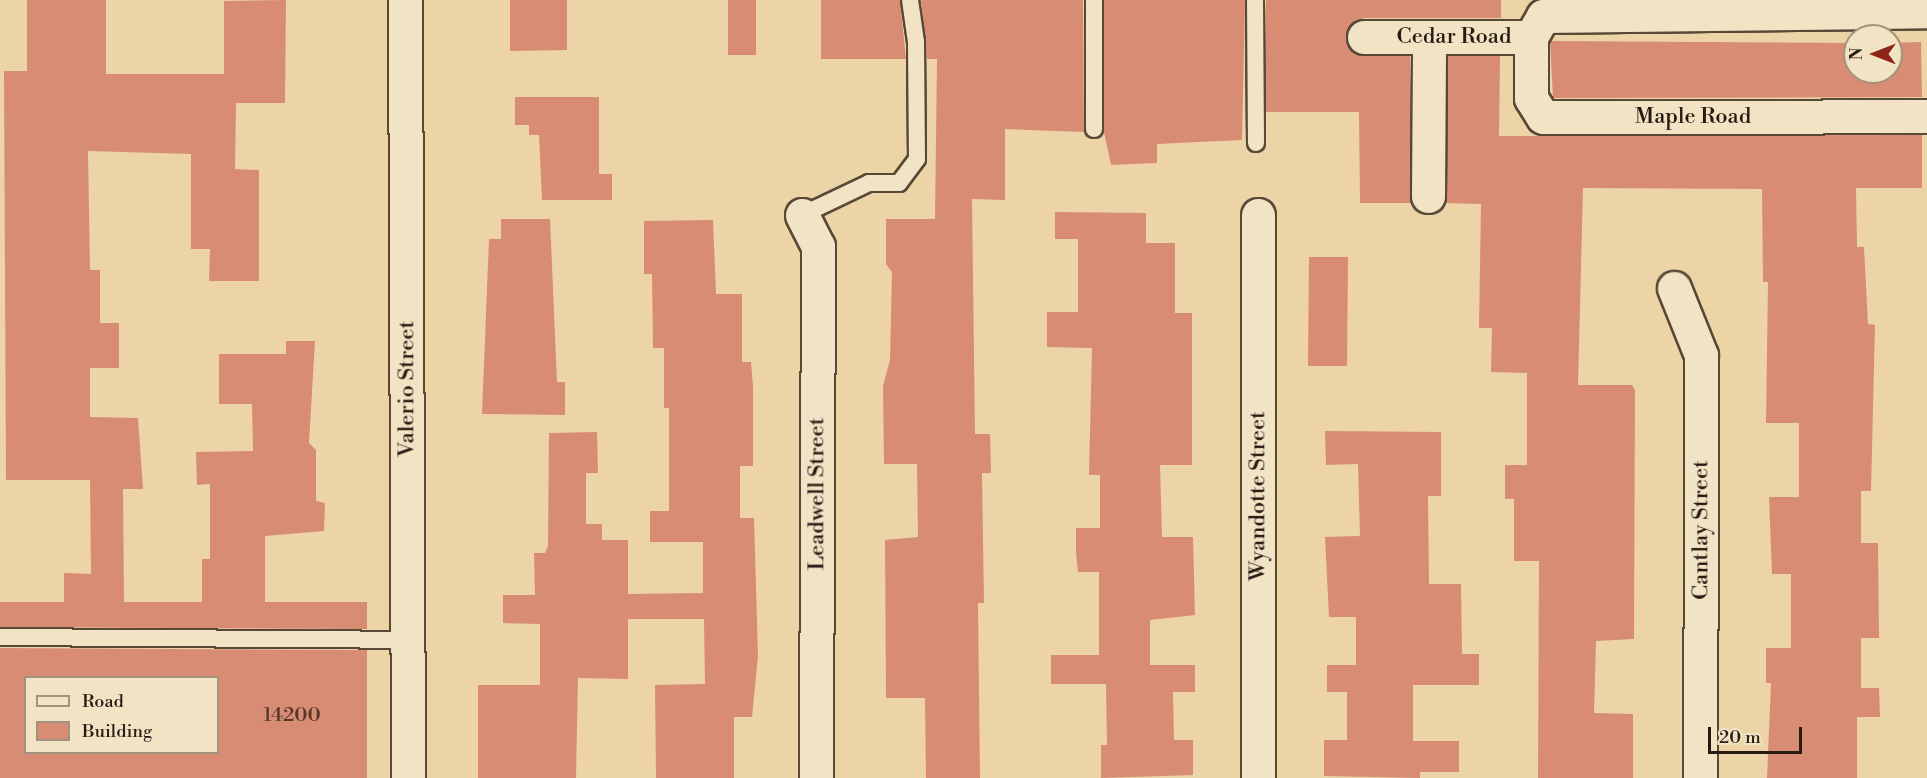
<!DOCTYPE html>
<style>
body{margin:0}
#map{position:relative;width:1927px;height:778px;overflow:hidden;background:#ecd4a6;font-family:"Libre Bodoni",serif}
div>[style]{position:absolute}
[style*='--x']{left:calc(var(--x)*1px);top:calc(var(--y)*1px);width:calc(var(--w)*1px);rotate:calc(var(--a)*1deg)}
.building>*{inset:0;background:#d88c74}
.roads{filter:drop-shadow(2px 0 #584937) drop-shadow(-2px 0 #584937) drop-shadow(0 2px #584937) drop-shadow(0 -2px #584937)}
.lane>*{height:16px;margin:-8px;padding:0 8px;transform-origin:8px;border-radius:8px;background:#f3e3c5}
.street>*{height:33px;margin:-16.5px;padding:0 16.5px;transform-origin:16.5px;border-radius:16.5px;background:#f3e3c5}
.secondary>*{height:33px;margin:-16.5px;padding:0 16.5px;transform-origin:16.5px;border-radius:16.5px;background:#f3e3c5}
span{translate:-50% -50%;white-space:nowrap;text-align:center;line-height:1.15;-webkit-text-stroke:6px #f3e3c5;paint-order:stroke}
.number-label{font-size:20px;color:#52372a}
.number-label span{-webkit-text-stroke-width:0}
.street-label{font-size:22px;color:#261b12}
.legend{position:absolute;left:24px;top:676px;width:195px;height:78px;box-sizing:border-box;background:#f3e3c5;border:2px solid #a1937d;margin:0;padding:8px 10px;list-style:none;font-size:18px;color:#261b12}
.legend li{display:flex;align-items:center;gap:12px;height:30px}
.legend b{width:30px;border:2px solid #a1937d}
.north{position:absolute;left:1843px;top:24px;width:60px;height:60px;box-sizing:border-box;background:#f3e3c5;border:2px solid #a1937d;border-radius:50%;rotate:270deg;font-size:16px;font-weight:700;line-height:24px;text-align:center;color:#261b12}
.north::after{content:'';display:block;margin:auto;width:21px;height:27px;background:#8f2418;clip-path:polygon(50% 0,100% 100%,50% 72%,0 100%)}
.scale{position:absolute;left:1708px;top:727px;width:94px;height:27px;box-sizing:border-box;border:3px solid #261b12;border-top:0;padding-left:8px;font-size:18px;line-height:21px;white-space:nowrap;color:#261b12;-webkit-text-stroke:4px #f3e3c5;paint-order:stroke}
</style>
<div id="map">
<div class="building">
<div style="clip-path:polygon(27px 0,106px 0,106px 74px,224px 74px,224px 1px,286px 0,285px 103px,236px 103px,235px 169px,259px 170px,259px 281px,209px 281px,210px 249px,191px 249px,191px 154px,88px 151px,90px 270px,100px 270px,100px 323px,119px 323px,119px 368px,90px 368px,90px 417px,138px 418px,143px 489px,123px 489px,124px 602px,202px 602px,202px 559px,210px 559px,210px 484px,197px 485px,196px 452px,253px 451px,252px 404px,219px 404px,219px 354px,286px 354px,286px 341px,315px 341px,309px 443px,316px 450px,316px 501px,325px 503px,324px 531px,265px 536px,265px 602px,367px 602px,367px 629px,0 627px,0 602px,64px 602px,64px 573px,91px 574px,90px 480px,6px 480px,4px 71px,27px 71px)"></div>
<div style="clip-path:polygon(510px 0,567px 0,567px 50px,510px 51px)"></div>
<div style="clip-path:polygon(728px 0,756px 0,756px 55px,728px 55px)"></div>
<div style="clip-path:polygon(821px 0,900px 0,906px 59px,821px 59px)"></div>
<div style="clip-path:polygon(921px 0,1083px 0,1084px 132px,1005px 129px,1005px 200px,972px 199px,975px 434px,990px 434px,991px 473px,982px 473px,984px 603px,978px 603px,980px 778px,926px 778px,925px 698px,886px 698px,885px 540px,918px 537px,917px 464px,884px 464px,883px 386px,890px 360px,892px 272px,886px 264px,886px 219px,935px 219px,937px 59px,927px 59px)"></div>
<div style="clip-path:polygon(1104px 0,1245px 0,1242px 140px,1157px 144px,1157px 163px,1111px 165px,1104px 132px)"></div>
<div style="clip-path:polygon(1266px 0,1501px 0,1501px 18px,1364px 18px,1348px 28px,1348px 46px,1355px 53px,1410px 56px,1411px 203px,1360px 203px,1359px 112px,1266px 112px)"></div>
<div style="clip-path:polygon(1550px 41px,1855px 43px,1855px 72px,1891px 72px,1891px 43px,1921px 42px,1922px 97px,1553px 98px)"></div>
<div style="clip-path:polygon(1448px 56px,1500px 56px,1499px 136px,1922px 135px,1922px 188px,1856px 188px,1857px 247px,1864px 247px,1868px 324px,1875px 325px,1871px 491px,1861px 491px,1861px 543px,1878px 543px,1879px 638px,1861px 638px,1861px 688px,1879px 688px,1880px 717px,1857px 717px,1857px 778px,1767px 778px,1771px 683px,1766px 683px,1766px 648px,1791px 648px,1791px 574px,1772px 574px,1769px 497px,1799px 497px,1799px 423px,1766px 423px,1768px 282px,1763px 282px,1762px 189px,1583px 188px,1578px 385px,1632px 385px,1635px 390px,1634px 639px,1596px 641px,1594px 713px,1633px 714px,1633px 778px,1538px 778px,1539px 561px,1514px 561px,1514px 499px,1505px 499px,1505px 465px,1527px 465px,1527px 373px,1491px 372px,1492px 328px,1479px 328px,1481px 204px,1445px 203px)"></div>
<div style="clip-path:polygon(515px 97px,599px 97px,599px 174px,612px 174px,612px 200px,542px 200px,539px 135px,529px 135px,529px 125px,515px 125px)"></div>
<div style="clip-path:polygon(1055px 212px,1146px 213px,1146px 243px,1175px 243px,1175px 313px,1192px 313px,1192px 465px,1160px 465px,1162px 537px,1193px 537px,1195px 615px,1150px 620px,1150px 665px,1195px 665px,1195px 692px,1173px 692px,1174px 740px,1193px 740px,1193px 775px,1101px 778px,1101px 745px,1107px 745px,1106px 684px,1051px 684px,1051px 655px,1099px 655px,1099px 572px,1078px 572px,1076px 552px,1076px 528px,1100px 528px,1100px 475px,1089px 475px,1092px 348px,1047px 347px,1047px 312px,1078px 312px,1078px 239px,1055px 239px)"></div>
<div style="clip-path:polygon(501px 219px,550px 219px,557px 382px,565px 382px,565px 415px,482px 414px,489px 239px,501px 239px)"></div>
<div style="clip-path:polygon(713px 220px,716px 294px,742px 294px,742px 362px,751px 362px,753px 387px,753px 466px,740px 466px,740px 518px,754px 518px,758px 656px,752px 717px,734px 717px,734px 778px,656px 778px,655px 685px,705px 684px,704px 619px,628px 619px,628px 679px,578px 678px,576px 778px,478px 778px,478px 685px,540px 685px,540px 624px,503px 623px,503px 595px,535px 595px,534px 553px,545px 553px,548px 546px,549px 433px,597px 432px,598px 473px,586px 473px,586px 524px,602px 524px,602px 540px,628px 540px,628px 594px,703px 593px,703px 542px,650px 542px,650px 511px,669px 511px,669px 408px,664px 408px,664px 348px,653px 348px,652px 274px,644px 274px,644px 221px)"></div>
<div style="clip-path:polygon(1309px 257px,1348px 257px,1347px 366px,1308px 366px)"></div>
<div style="clip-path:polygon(1325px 431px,1441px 432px,1441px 496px,1428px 496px,1429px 584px,1461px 584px,1462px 654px,1479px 654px,1479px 685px,1413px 685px,1413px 741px,1459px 741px,1459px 772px,1420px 772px,1420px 778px,1324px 776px,1324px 740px,1347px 740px,1347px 692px,1327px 692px,1327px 665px,1356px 665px,1356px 617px,1329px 617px,1325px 537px,1360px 536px,1358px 464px,1326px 465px)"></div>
<div style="clip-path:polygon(evenodd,0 648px,367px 650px,367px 778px,0 778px,0 648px,26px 678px,218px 678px,218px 753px,26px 753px,26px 678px)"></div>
</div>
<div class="roads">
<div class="lane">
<div style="--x:1094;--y:0;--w:129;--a:90"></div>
<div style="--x:1255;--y:0;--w:143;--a:89.6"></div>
<div style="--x:802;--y:215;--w:74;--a:-25.5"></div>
<div style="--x:869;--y:183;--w:30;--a:0"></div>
<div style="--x:899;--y:183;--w:30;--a:-53"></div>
<div style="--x:917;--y:159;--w:117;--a:-90.5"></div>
<div style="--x:916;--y:42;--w:42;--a:-98.1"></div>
<div style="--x:0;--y:637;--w:408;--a:0.4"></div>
</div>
<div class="street">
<div style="--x:1364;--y:37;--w:167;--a:0"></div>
<div style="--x:1531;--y:37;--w:24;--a:-60"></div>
<div style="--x:1543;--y:16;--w:384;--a:-0.7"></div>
<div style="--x:1531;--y:37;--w:61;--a:90"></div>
<div style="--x:1531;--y:98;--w:22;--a:58"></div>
<div style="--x:1543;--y:117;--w:384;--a:-0.1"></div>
<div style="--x:1428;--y:196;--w:159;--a:-89.6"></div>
<div style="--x:802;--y:215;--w:35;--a:63"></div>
<div style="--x:818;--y:246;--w:532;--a:90.22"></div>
<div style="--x:1258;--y:215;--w:563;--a:90"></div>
<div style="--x:1674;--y:288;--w:72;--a:68.1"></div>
<div style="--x:1701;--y:355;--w:423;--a:90.1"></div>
</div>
<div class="secondary">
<div style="--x:405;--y:0;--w:778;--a:89.78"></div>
</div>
</div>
<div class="number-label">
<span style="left:292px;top:715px">14200</span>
</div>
<div class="street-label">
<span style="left:1454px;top:37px">Cedar Road</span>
<span style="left:1693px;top:117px">Maple Road</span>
<span style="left:407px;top:389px;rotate:-90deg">Valerio Street</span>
<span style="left:817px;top:494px;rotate:-90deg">Leadwell Street</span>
<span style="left:1258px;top:496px;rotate:-90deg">Wyandotte Street</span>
<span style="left:1701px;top:530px;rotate:-90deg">Cantlay Street</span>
</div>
<ul class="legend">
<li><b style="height:8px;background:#f3e3c5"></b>Road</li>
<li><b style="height:16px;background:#d88c74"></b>Building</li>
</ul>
<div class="north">N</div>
<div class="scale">20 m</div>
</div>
